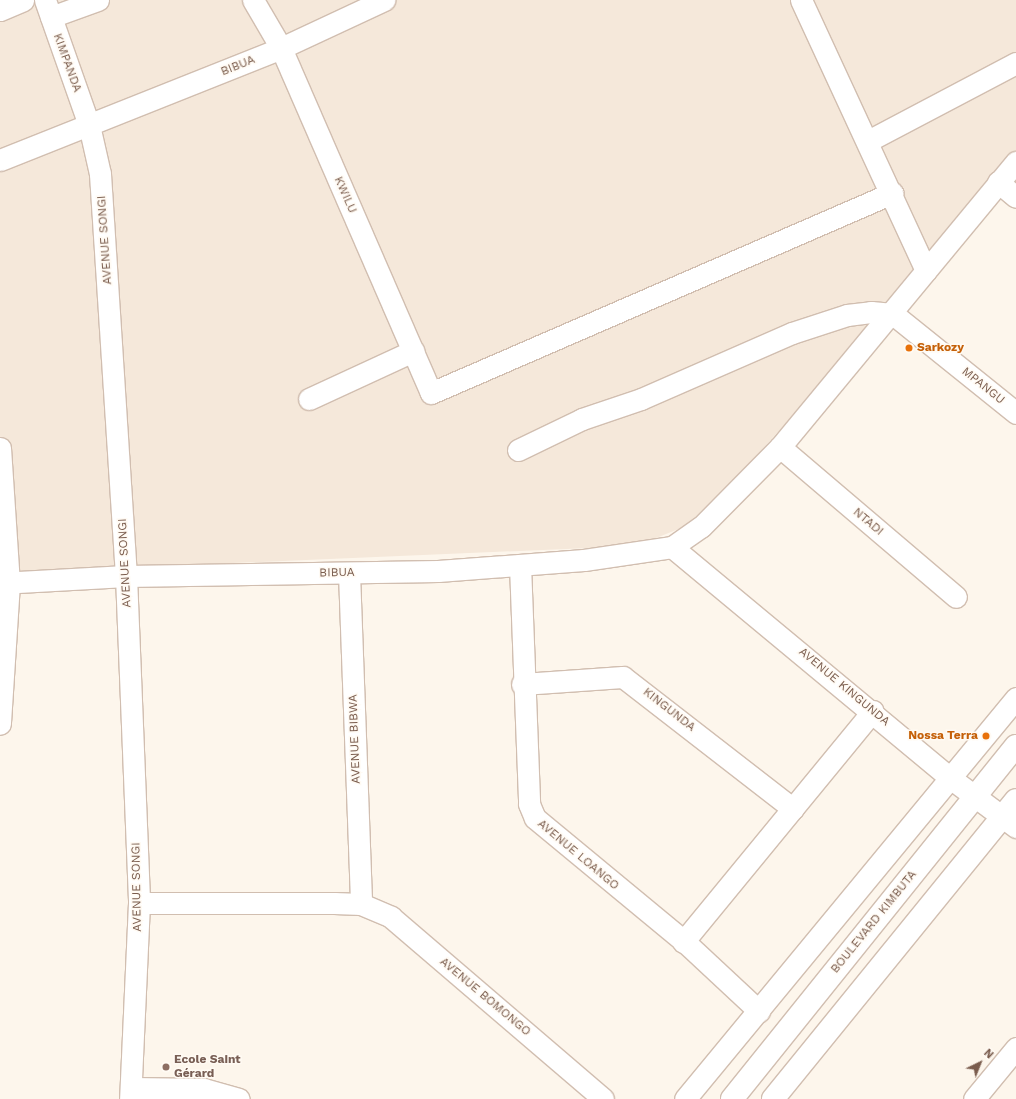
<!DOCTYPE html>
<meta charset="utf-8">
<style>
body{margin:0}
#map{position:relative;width:1016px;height:1099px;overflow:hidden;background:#fdf6ec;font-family:"Work Sans",sans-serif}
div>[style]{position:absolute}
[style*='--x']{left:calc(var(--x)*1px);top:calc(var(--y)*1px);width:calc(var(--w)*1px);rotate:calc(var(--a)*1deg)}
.residential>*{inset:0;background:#f5e8da}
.roads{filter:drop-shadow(1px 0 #d1beb0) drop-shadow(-1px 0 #d1beb0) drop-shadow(0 1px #d1beb0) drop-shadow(0 -1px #d1beb0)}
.minor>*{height:21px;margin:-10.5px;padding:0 10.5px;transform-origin:10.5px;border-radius:10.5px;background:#fff}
.tertiary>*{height:22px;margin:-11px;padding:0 11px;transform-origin:11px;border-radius:11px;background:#fff}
.dots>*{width:11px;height:11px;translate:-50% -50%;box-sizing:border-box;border:2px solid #fffaf3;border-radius:50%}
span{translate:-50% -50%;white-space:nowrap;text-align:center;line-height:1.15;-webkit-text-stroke:3px #fffaf3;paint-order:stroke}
.street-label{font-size:12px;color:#7a5c4d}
.food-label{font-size:12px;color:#c56008;font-weight:700}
.left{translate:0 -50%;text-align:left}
.right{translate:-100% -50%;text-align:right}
.education-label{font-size:12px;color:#785e54;font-weight:700}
.north{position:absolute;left:960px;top:1043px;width:40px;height:40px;-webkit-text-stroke:3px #fffaf3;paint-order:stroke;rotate:43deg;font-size:11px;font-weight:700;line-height:16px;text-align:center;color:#7a5c4d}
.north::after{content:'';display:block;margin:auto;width:14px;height:18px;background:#7a5c4d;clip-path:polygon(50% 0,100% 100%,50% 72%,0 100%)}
</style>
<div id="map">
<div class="residential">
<div style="clip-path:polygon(0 0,1016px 0,1016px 168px,738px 476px,686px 526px,636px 546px,115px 568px,0 579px)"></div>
</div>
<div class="roads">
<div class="minor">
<div style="--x:45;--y:0;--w:133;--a:70.6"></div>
<div style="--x:89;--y:125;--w:50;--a:77.3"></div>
<div style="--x:100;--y:174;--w:403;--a:86.3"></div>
<div style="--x:126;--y:576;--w:327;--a:87.7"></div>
<div style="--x:139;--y:903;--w:196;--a:92.6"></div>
<div style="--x:253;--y:0;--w:56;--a:59.7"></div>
<div style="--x:281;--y:48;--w:376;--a:66.5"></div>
<div style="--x:431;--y:393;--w:503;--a:-23.45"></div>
<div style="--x:801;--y:0;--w:298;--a:65.2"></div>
<div style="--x:0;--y:10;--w:25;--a:-23"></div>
<div style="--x:51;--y:17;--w:50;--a:-19.9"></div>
<div style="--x:868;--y:141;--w:167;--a:-27.8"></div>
<div style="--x:0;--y:160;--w:302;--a:-21.7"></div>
<div style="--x:281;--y:48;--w:114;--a:-25"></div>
<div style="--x:998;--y:182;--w:23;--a:40"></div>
<div style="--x:309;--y:399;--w:115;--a:-24.8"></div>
<div style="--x:780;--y:447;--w:231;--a:40.4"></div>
<div style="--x:0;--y:448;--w:135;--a:86.2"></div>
<div style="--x:9;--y:583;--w:141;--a:93.7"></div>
<div style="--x:518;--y:450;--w:71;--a:-25.8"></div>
<div style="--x:582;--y:419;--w:62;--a:-18.7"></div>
<div style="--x:641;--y:399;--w:165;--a:-23.6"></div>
<div style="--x:792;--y:333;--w:58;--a:-18.1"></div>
<div style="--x:847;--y:315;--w:24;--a:-7"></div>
<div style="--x:871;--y:312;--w:22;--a:5"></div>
<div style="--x:893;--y:314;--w:158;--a:38.8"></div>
<div style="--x:672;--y:547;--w:360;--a:39.7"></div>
<div style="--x:949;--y:777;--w:84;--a:36.7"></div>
<div style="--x:520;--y:565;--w:239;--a:87.8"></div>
<div style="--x:529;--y:804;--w:15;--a:67"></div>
<div style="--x:535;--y:818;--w:196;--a:39.6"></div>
<div style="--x:686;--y:943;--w:100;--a:43"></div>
<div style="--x:349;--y:573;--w:331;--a:87.9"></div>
<div style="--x:0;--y:583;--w:126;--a:-3.2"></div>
<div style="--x:126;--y:576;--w:312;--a:-0.9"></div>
<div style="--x:438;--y:571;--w:146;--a:-4.3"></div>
<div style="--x:584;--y:560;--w:89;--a:-8.4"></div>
<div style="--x:672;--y:547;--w:35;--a:-35"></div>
<div style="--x:701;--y:527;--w:112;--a:-45.4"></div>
<div style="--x:780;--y:447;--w:370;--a:-50.4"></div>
<div style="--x:522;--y:684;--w:101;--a:-4"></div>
<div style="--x:623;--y:677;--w:215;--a:37.8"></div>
<div style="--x:139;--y:903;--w:195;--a:0"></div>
<div style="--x:334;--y:903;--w:27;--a:2"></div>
<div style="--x:361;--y:904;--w:33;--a:23"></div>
<div style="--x:391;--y:917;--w:279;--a:40.6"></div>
<div style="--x:683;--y:942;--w:299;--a:-50.6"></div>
<div style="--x:132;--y:1088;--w:72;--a:0.8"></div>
<div style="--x:204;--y:1089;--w:36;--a:16"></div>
<div style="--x:685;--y:1099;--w:520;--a:-50.46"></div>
<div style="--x:974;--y:1099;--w:66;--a:-50.5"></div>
</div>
<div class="tertiary">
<div style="--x:732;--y:1099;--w:453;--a:-51.2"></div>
<div style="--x:773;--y:1099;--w:385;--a:-50.9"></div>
</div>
</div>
<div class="dots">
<div style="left:909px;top:348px;background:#e8710a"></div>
<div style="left:986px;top:736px;background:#e8710a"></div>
<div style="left:166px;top:1067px;background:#8d6e63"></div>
</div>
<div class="street-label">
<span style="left:67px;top:63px;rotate:70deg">KIMPANDA</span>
<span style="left:238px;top:66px;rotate:-22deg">BIBUA</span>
<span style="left:345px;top:195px;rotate:66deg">KWILU</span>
<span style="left:105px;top:240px;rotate:-94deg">AVENUE SONGI</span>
<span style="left:983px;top:386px;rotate:39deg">MPANGU</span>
<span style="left:868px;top:522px;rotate:40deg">NTADI</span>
<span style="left:125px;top:563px;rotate:-93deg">AVENUE SONGI</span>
<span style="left:337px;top:573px;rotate:-1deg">BIBUA</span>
<span style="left:844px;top:687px;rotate:40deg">AVENUE KINGUNDA</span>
<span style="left:669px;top:710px;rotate:38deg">KINGUNDA</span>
<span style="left:355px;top:739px;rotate:-92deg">AVENUE BIBWA</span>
<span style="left:578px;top:855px;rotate:40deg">AVENUE LOANGO</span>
<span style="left:137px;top:887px;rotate:-91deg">AVENUE SONGI</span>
<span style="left:874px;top:922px;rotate:-51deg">BOULEVARD KIMBUTA</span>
<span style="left:485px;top:997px;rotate:40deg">AVENUE BOMONGO</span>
</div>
<div class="food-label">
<span class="left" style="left:917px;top:348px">Sarkozy</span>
<span class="right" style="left:978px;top:736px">Nossa Terra</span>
</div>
<div class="education-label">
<span class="left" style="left:174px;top:1067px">Ecole Saint<br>Gérard</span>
</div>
<div class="north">N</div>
</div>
